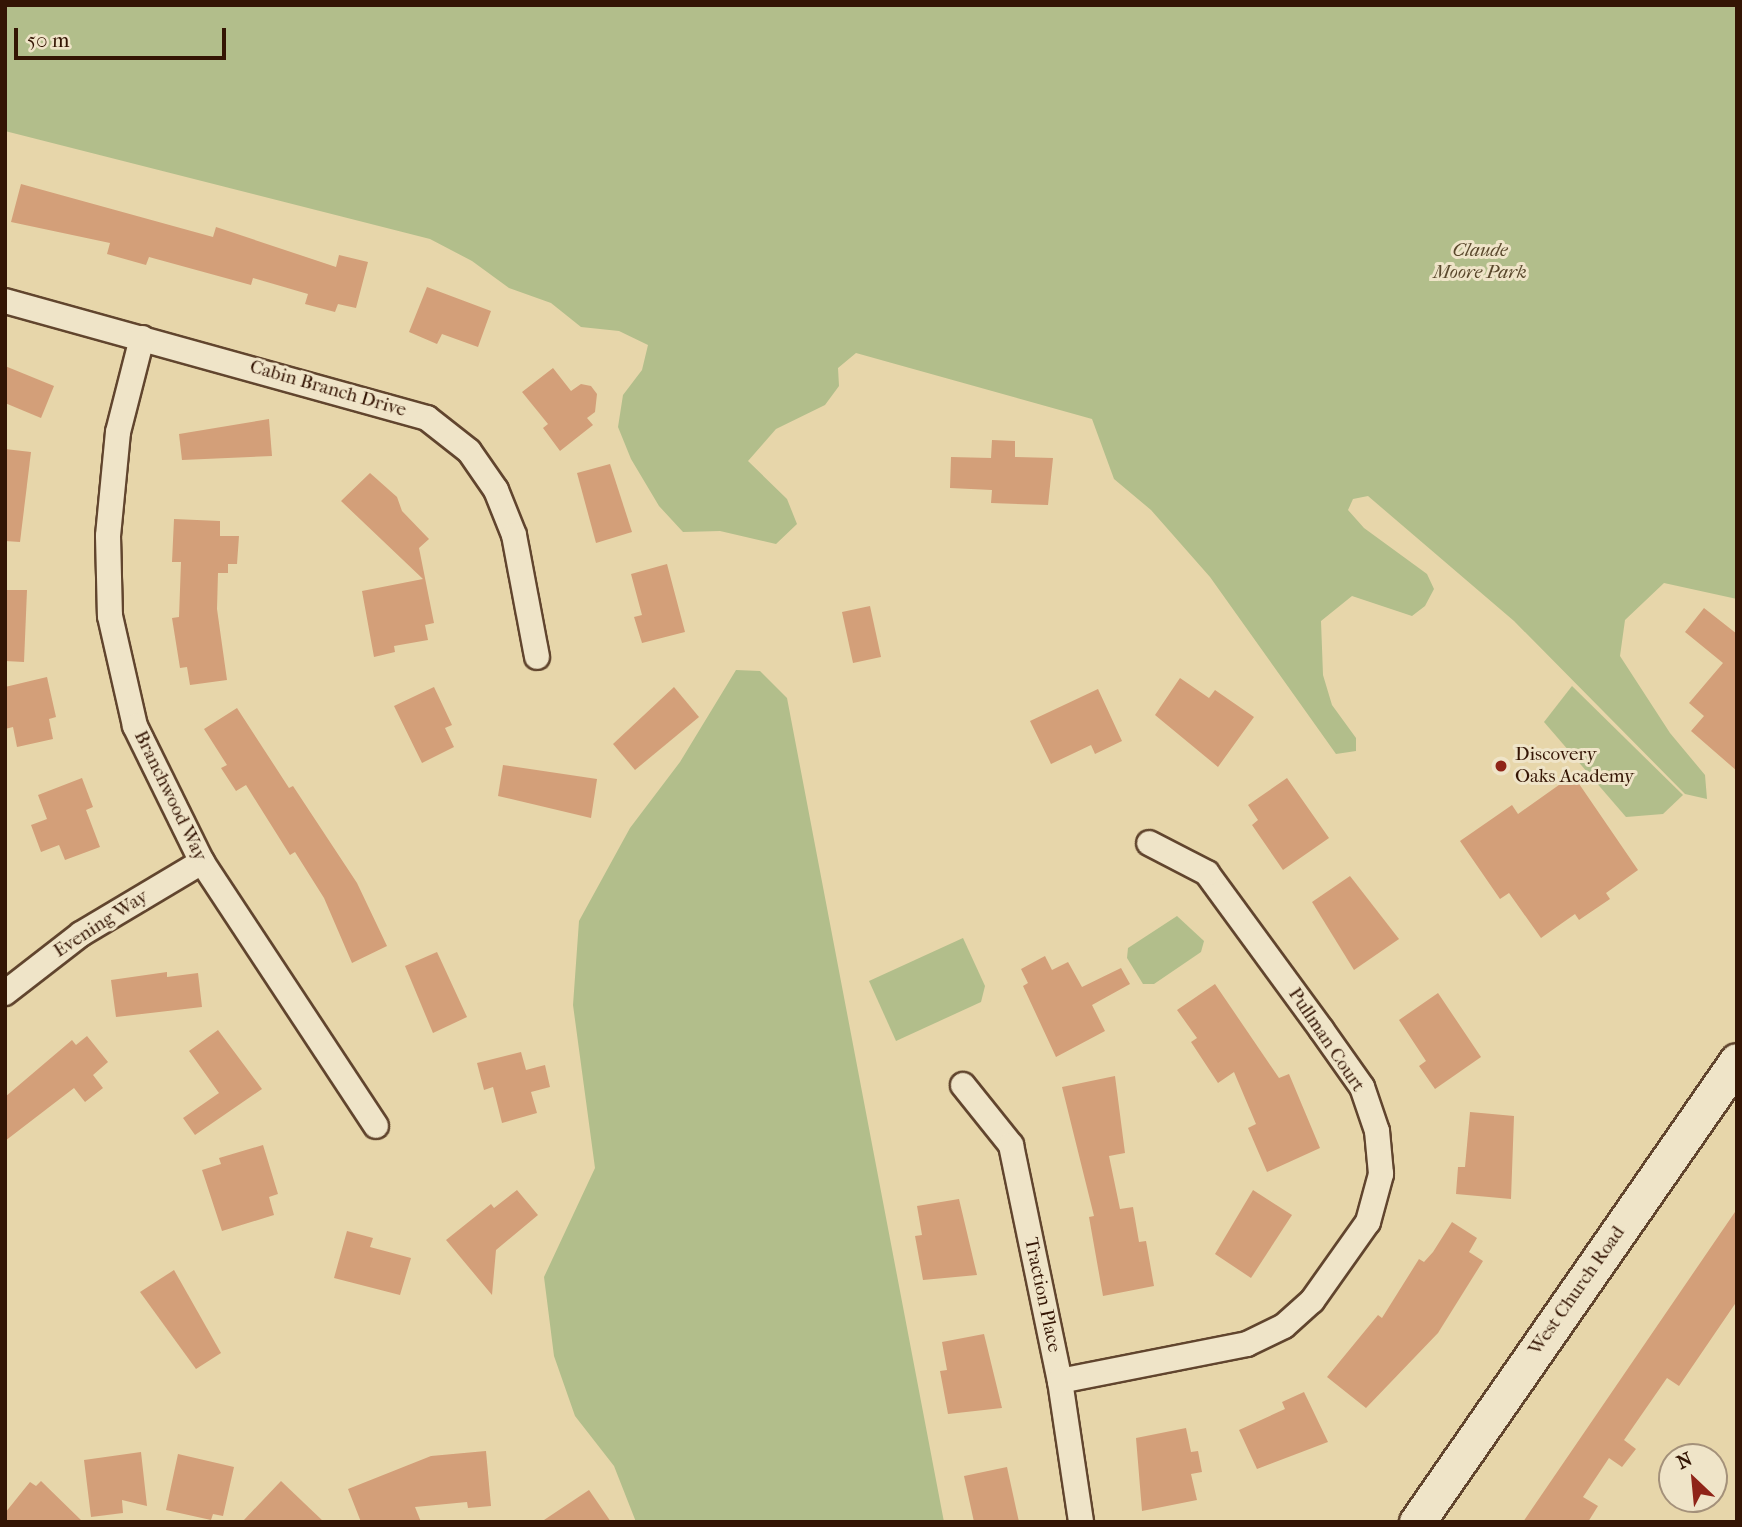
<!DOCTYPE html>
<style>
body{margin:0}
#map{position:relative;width:1742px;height:1527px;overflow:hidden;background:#e7d6aa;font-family:"IM FELL French Canon",serif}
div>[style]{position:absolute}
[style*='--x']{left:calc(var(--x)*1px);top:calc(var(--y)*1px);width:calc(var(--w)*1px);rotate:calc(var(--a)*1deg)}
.green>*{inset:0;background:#b2be8b}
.building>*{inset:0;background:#d39f79}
.roads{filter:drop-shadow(2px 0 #61452e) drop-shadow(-2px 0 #61452e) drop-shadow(0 2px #61452e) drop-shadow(0 -2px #61452e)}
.street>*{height:24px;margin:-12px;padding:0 12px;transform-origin:12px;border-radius:12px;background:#efe4c8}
.secondary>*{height:35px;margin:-17.5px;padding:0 17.5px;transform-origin:17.5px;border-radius:17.5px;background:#efe4c8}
.dots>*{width:19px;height:19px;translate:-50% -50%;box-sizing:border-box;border:4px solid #efe4c8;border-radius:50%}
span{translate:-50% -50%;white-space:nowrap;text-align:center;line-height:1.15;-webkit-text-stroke:6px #efe4c8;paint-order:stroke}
.park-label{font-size:19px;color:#5a482c;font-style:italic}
.street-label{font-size:19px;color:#341504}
.poi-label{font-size:19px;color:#341504}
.left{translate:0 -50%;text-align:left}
.frame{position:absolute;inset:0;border:7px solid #341504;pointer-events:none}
.north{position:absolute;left:1658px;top:1443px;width:70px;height:70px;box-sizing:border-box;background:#efe4c8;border:2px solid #a4917a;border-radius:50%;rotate:334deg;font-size:19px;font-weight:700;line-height:28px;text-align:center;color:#341504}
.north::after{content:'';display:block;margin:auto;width:24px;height:32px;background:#8f2418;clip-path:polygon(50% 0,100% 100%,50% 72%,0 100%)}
.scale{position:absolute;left:14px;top:28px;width:212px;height:32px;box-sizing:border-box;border:4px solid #341504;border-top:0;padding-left:9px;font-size:21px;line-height:24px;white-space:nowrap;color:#341504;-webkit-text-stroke:5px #efe4c8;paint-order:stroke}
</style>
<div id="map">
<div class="green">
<div style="clip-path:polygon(5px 5px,1737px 5px,1737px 599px,1664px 583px,1625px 620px,1620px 656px,1670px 733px,1705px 775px,1707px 799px,1685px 794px,1514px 621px,1368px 496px,1353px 499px,1348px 510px,1364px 528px,1427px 574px,1434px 589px,1425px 606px,1412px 616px,1352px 596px,1321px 621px,1323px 675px,1332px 705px,1356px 738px,1356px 751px,1336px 754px,1210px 577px,1151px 510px,1114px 479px,1092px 419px,856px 353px,838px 368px,839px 386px,825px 405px,776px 429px,748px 461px,787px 499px,797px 524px,776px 544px,720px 531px,683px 532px,659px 506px,631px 459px,618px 427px,623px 395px,642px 370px,648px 345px,619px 331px,581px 327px,551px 303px,509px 288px,472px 261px,430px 239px,5px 131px)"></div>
<div style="clip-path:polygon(736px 670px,760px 671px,787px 698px,944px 1522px,636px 1522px,614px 1466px,575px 1416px,554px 1356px,544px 1277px,595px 1168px,573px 1005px,579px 921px,630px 828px,680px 762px)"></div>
<div style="clip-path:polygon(1572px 686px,1683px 795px,1663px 814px,1626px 817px,1544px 722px)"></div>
<div style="clip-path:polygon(1177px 916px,1204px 941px,1201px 952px,1154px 984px,1143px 984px,1127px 958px,1128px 948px)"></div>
<div style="clip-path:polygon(963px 938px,985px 986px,981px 1002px,896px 1041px,869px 981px)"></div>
</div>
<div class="building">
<div style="clip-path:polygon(21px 184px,213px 237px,216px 227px,336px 267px,339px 255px,368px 262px,356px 308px,338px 304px,335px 312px,305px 304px,308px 294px,253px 278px,251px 285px,149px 257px,146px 265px,107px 254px,110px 243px,11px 222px)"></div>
<div style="clip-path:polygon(427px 287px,491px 311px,478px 347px,442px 334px,437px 344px,409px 332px)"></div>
<div style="clip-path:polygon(5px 366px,54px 386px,41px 418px,5px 403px)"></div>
<div style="clip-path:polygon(553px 368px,571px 391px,581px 384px,591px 386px,597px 394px,595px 412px,587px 418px,593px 425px,560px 451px,543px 428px,548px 424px,522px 392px)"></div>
<div style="clip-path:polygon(269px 419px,272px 456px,182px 460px,179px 434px)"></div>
<div style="clip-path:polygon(992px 440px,1015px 441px,1015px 457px,1053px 458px,1048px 505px,991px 503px,992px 490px,950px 488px,951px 457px,991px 458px)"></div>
<div style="clip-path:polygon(5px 449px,31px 452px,20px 542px,5px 541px)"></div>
<div style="clip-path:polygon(610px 464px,632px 532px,596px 543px,577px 473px)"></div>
<div style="clip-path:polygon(370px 473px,397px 497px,402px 511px,429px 539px,419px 548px,434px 623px,425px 625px,428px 640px,394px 646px,395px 652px,374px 657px,362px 591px,423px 579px,341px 501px)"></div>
<div style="clip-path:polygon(174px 519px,220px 521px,220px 536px,239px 536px,237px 564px,228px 564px,228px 573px,218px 573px,217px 609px,227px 680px,190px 685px,187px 667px,180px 668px,172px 618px,179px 617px,181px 562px,172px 562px)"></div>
<div style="clip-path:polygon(667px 564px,685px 632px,642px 643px,634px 617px,642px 615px,631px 574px)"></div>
<div style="clip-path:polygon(5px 590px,27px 590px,24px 662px,5px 661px)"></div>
<div style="clip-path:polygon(870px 606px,881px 657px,853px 663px,842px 612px)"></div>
<div style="clip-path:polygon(1704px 608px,1737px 634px,1737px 771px,1691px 731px,1704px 716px,1689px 703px,1723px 663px,1685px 632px)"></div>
<div style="clip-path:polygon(47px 677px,56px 717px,49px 719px,53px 739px,17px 747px,13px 727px,5px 729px,5px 687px)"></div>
<div style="clip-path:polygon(1180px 678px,1209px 698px,1215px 690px,1254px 717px,1218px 767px,1155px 715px)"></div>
<div style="clip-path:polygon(434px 687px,452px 725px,445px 728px,454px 747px,422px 763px,394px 706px)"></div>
<div style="clip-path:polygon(674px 687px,699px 717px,635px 770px,613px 744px)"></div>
<div style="clip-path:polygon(1098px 689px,1122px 741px,1095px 754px,1091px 745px,1051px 764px,1030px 721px)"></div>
<div style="clip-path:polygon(237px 708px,289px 788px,293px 786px,357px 883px,387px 946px,352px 963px,324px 898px,295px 852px,290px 855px,246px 785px,236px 791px,221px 768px,227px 765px,204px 729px)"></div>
<div style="clip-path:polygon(503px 765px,597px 779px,591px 818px,498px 796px)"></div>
<div style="clip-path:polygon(1573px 775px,1638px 870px,1606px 893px,1610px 899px,1579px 920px,1575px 914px,1541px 938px,1509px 893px,1500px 899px,1460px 841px,1512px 805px,1518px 814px)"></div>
<div style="clip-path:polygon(82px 778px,93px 807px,86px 810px,100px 847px,65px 860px,59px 845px,41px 852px,31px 825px,47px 819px,38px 795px)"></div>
<div style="clip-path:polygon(1287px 778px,1329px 838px,1283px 870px,1252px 825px,1258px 820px,1248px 805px)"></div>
<div style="clip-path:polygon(1350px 876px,1399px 939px,1354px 970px,1312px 902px)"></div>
<div style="clip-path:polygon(437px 952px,467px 1017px,433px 1033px,405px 966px)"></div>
<div style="clip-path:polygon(1045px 956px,1052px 970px,1068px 962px,1082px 987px,1121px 968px,1130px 984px,1092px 1005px,1105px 1031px,1056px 1057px,1023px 986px,1028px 983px,1021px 969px)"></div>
<div style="clip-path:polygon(167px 972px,167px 977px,198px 973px,202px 1007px,116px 1017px,111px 980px)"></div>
<div style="clip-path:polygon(1215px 984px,1279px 1078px,1289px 1074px,1320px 1148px,1267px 1172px,1248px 1128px,1256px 1124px,1234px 1072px,1218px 1083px,1191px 1042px,1197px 1038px,1177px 1010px)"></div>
<div style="clip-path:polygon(1438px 993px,1481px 1057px,1435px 1089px,1419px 1066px,1426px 1061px,1399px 1020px)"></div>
<div style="clip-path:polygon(218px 1030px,262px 1089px,195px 1135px,183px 1118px,219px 1093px,189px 1051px)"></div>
<div style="clip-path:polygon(87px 1036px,108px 1062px,93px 1075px,103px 1088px,85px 1102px,74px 1088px,5px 1141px,5px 1097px,72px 1040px,76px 1045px)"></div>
<div style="clip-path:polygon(521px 1052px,526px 1070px,545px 1065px,550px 1087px,531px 1092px,537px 1113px,502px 1123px,493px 1087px,484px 1090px,477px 1063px)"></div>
<div style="clip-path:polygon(1115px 1076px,1125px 1153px,1109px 1156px,1120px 1209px,1133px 1207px,1139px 1242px,1146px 1241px,1154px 1286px,1103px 1296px,1089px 1217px,1094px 1216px,1062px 1087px)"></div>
<div style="clip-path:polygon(1470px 1112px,1514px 1116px,1511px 1199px,1456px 1194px,1458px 1167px,1465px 1167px)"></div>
<div style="clip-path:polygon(263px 1145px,278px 1194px,269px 1197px,274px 1215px,222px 1231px,202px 1170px,221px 1164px,219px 1158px)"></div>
<div style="clip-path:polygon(517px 1190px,538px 1215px,496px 1250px,492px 1295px,446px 1240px,491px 1204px,494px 1208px)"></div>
<div style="clip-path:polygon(1253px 1190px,1292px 1215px,1251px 1278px,1215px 1254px)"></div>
<div style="clip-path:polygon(959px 1199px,977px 1275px,923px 1280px,915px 1236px,922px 1235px,917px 1206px)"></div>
<div style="clip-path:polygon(1737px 1209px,1737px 1301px,1679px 1386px,1667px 1378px,1624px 1440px,1636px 1449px,1622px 1467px,1609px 1458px,1583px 1497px,1598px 1506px,1588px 1522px,1523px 1522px)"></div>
<div style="clip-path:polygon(1452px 1222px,1477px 1238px,1469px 1252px,1483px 1261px,1438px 1333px,1366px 1408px,1327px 1377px,1378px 1315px,1382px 1318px,1419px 1259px,1424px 1262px,1433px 1252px)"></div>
<div style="clip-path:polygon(347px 1231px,373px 1238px,370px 1247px,411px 1258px,400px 1295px,334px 1278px)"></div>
<div style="clip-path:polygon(174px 1270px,221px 1353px,196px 1369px,140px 1292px)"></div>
<div style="clip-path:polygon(984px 1334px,1002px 1408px,948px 1414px,940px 1371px,947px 1370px,942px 1342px)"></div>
<div style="clip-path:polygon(1304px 1392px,1328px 1442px,1257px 1469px,1239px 1430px,1285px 1409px,1282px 1402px)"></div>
<div style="clip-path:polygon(1186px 1428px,1191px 1452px,1198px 1451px,1202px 1472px,1191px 1474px,1197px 1500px,1142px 1511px,1136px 1438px)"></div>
<div style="clip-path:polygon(486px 1451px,491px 1506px,468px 1508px,467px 1502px,415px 1507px,421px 1522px,361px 1522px,348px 1489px,431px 1456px)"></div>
<div style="clip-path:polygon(141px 1452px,147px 1506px,122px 1500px,123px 1513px,91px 1517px,84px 1460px)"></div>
<div style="clip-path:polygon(178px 1454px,234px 1467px,223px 1516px,213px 1514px,211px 1520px,166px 1510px)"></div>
<div style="clip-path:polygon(1007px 1467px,1019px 1522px,974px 1522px,964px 1476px)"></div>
<div style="clip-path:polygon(41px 1481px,83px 1522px,5px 1522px,5px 1513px,30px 1482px,36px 1486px)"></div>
<div style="clip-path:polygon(281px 1481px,324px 1522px,242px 1522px)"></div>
<div style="clip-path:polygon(589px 1490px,611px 1522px,541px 1522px)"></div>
</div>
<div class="roads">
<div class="street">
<div style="--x:5;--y:301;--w:438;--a:15.5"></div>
<div style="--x:427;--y:418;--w:53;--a:38.2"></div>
<div style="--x:469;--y:451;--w:47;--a:55.3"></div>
<div style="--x:496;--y:490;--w:48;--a:68.2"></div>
<div style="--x:514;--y:535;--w:124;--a:79.3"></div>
<div style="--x:142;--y:338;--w:97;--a:104.3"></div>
<div style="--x:118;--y:432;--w:104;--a:95.5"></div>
<div style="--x:108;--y:536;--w:80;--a:88.6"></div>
<div style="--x:110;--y:616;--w:113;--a:77.2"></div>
<div style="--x:135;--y:726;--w:152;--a:63.8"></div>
<div style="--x:202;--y:862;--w:316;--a:56.6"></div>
<div style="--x:5;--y:993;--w:96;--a:-37.8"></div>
<div style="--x:81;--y:934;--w:141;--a:-30.8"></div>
<div style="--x:963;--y:1085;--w:77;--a:51.3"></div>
<div style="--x:1011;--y:1145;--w:241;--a:78.3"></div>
<div style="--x:1060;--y:1381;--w:143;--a:81.5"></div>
<div style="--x:1060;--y:1381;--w:191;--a:-11.2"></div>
<div style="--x:1247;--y:1344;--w:41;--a:-25.9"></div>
<div style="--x:1284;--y:1326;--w:38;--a:-42"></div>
<div style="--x:1312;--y:1301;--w:97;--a:-54.7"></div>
<div style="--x:1368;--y:1222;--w:50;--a:-74.8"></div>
<div style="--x:1381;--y:1174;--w:43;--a:-95.3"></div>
<div style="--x:1377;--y:1131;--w:46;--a:-108.8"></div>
<div style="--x:1362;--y:1087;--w:71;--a:-125.3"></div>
<div style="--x:1321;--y:1029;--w:193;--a:-126.2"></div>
<div style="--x:1207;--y:873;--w:65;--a:-152.7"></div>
</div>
<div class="secondary">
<div style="--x:1417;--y:1522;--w:561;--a:-55.23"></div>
</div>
</div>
<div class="dots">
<div style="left:1501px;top:766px;background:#8f2418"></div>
</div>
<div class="park-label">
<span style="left:1480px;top:262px">Claude<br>Moore Park</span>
</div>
<div class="street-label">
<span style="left:328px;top:389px;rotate:16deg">Cabin Branch Drive</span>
<span style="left:170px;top:796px;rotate:64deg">Branchwood Way</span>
<span style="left:101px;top:924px;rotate:-33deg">Evening Way</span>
<span style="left:1326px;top:1040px;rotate:56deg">Pullman Court</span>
<span style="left:1577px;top:1291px;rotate:-55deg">West Church Road</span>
<span style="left:1042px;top:1295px;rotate:78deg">Traction Place</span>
</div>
<div class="poi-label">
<span class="left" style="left:1515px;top:766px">Discovery<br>Oaks Academy</span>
</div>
<div class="frame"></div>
<div class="north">N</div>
<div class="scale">50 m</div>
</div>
